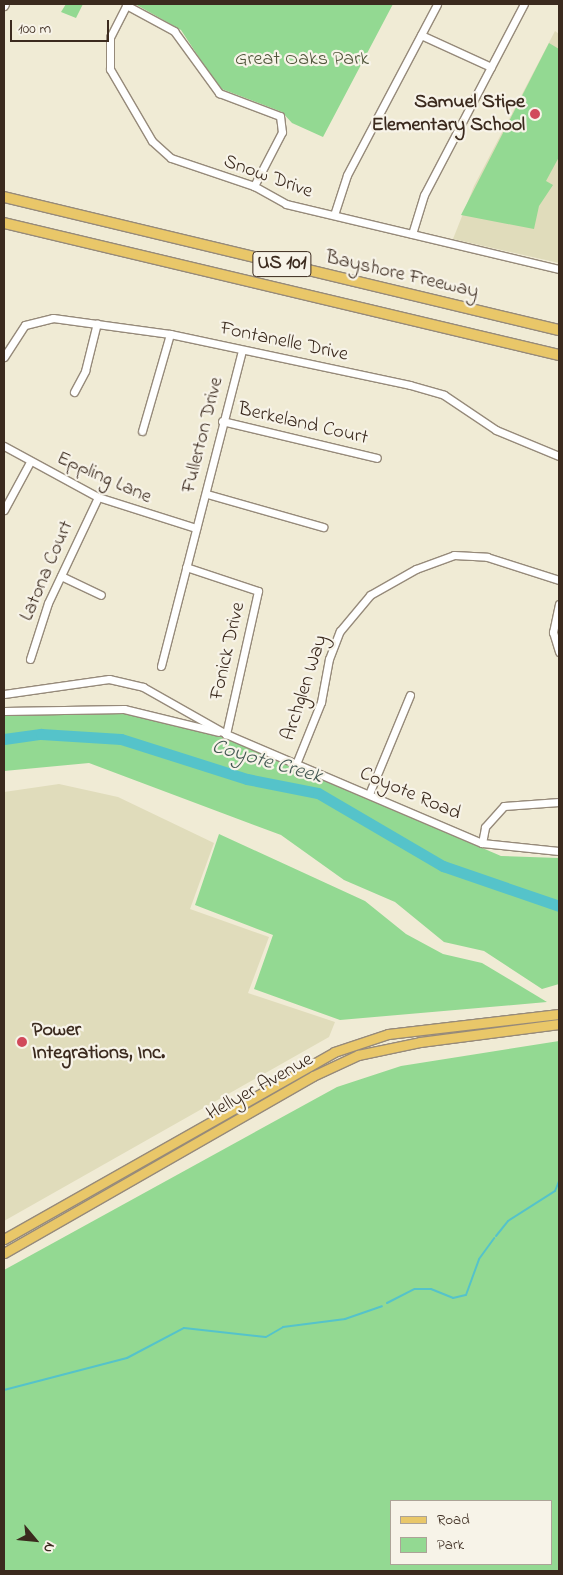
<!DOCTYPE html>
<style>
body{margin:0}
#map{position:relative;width:563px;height:1575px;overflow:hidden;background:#f0ebd5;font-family:"Indie Flower",sans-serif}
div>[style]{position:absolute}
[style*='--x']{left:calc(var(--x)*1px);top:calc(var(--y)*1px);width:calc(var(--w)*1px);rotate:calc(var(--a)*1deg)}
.built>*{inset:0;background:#e0dcbb}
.green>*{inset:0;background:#93d992}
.stream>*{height:2px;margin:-1px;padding:0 1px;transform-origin:1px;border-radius:1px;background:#55c3ca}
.river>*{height:11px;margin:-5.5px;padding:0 5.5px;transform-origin:5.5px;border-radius:5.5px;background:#55c3ca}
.roads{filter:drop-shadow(1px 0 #968a7a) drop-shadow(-1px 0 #968a7a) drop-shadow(0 1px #968a7a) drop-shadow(0 -1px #968a7a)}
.minor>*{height:7px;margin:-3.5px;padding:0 3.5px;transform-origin:3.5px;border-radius:3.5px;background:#fff}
.major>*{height:9px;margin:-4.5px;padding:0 4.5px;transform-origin:4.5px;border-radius:4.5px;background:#e9c769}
.highway>*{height:10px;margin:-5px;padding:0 5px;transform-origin:5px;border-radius:5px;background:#e9c769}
.dots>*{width:14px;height:14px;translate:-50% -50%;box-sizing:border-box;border:2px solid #f7f3e8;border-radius:50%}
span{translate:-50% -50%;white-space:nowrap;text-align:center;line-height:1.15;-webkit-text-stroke:4.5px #f7f3e8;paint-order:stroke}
.shield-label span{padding:1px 4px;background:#f7f3e8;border:1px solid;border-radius:4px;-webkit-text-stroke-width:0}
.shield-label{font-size:19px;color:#3b2a1e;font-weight:700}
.park-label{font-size:20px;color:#51563b}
.poi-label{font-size:20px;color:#3b2a1e;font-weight:700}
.right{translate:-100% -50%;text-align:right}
.left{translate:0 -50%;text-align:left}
.street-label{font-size:20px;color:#3b2a1e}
.water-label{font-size:21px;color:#435852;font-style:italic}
.frame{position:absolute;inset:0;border:5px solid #3b2a1e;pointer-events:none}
.legend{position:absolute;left:390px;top:1500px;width:162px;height:65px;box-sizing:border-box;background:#f7f3e8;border:1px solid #aca397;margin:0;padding:6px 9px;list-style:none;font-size:15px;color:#3b2a1e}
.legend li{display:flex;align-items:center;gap:10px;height:25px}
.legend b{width:25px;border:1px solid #aca397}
.north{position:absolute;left:10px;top:1515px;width:50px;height:50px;-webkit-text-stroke:4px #f7f3e8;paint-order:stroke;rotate:118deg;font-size:14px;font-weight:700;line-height:20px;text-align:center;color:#3b2a1e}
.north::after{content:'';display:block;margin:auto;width:18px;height:22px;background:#3b2a1e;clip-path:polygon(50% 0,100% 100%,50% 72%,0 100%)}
.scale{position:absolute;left:10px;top:20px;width:99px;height:22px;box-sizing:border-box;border:2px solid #3b2a1e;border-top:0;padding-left:6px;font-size:15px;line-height:18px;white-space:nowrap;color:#3b2a1e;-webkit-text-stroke:4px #f7f3e8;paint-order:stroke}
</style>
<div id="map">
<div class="built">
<div style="clip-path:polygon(555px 31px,559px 34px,559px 263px,453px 239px,474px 186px)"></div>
<div style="clip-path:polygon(59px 784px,118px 797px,214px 843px,190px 909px,269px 937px,248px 993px,335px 1022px,329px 1037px,4px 1221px,4px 792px)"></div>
</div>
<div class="green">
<div style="clip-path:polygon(66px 4px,83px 4px,76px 18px,61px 12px)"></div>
<div style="clip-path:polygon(135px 4px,393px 4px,323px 137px,292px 123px,282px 112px,219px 88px,181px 30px)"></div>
<div style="clip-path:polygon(549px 43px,559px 49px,559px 157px,546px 181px,553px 185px,539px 206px,534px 229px,461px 215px)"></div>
<div style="clip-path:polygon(122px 713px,226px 738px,501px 856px,559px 858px,559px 984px,542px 989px,484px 951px,444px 942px,395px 902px,344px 880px,281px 835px,89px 763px,4px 771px,4px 714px)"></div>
<div style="clip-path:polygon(219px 834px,365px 901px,406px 934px,443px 954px,482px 963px,547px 1002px,340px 1020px,254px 989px,273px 935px,195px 905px)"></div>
<div style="clip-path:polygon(evenodd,559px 1041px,559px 1571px,4px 1571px,4px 1270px,337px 1087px,401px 1066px,559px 1041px,552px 1501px,552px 1564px,392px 1564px,392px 1501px,552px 1501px)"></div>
</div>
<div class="stream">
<div style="--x:496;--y:1236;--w:19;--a:-51"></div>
<div style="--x:508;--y:1221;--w:56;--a:-32.6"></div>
<div style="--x:555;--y:1191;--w:11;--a:-68"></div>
<div style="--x:387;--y:1303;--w:31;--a:-27"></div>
<div style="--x:415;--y:1289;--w:16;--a:0"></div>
<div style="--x:431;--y:1289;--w:24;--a:22"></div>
<div style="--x:453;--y:1298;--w:13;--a:-13"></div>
<div style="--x:466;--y:1295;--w:38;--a:-70"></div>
<div style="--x:479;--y:1259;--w:26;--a:-54"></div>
<div style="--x:4;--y:1390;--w:127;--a:-14.6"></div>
<div style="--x:127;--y:1358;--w:64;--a:-27.8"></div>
<div style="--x:184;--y:1328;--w:82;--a:6.3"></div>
<div style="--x:266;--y:1337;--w:20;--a:-30"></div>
<div style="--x:283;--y:1327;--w:63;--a:-7.4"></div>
<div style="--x:345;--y:1319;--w:39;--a:-19"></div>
</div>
<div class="river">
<div style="--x:4;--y:739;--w:37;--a:-8"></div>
<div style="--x:41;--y:734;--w:80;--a:3.6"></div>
<div style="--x:121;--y:739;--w:132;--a:17.6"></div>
<div style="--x:247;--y:779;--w:72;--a:11.2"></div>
<div style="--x:318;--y:793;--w:145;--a:30.3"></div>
<div style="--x:443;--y:866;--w:123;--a:19"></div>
</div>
<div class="roads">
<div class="minor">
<div style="--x:127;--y:4;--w:37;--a:117"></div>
<div style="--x:110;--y:37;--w:32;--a:90"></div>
<div style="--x:110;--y:69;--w:83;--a:59.7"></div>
<div style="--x:152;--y:141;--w:25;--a:42"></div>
<div style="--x:171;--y:158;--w:88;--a:18.6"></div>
<div style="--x:254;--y:186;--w:37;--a:29"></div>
<div style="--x:286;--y:204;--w:281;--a:13.4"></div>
<div style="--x:126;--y:5;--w:55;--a:28.4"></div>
<div style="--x:174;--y:31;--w:77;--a:54"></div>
<div style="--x:219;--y:93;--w:65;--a:20.7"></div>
<div style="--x:280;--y:116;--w:16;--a:83"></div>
<div style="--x:282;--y:132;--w:61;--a:117.4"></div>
<div style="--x:4;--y:6;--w:2;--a:-63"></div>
<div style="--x:421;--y:35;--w:77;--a:24.6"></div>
<div style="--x:334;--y:215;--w:42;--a:-72"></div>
<div style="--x:347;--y:175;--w:193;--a:-62.2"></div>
<div style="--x:412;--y:234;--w:41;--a:-72.9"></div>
<div style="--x:424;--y:195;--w:216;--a:-62.4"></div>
<div style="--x:4;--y:357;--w:38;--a:-57"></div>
<div style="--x:25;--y:325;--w:29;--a:-14"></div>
<div style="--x:53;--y:318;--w:118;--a:7.8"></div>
<div style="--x:170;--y:334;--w:245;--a:12"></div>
<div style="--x:410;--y:385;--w:35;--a:16"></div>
<div style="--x:444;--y:395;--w:63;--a:33.9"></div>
<div style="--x:496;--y:430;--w:68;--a:22.4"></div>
<div style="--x:74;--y:392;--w:24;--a:-62"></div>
<div style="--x:85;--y:371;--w:49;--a:-76"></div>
<div style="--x:222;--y:421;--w:159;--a:13.4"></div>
<div style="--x:142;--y:431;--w:101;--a:-73.9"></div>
<div style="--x:4;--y:446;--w:107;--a:28.5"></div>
<div style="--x:98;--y:497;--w:103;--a:17.6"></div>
<div style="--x:207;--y:494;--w:121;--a:15.9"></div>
<div style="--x:4;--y:510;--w:55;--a:-61.6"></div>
<div style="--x:186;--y:567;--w:76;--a:18.4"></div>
<div style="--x:258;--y:591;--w:147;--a:102.6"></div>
<div style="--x:61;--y:576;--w:44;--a:25.4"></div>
<div style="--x:559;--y:604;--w:29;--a:102"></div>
<div style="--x:553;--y:632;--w:21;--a:73"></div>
<div style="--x:30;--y:659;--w:59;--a:-72.2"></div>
<div style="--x:48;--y:603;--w:117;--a:-64.7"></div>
<div style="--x:161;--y:666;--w:326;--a:-75.6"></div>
<div style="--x:4;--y:694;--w:106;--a:-8.1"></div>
<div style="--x:109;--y:679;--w:35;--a:13"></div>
<div style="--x:143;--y:687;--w:95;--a:29.5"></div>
<div style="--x:226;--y:734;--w:278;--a:23.1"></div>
<div style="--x:482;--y:843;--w:77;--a:5.9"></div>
<div style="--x:4;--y:711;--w:120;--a:-1"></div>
<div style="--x:124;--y:709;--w:97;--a:13.7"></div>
<div style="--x:296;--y:764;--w:67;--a:-68"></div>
<div style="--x:321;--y:702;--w:44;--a:-79.5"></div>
<div style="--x:329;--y:659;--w:30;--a:-69"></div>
<div style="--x:340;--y:631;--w:47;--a:-50.2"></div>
<div style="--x:370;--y:595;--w:53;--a:-29.5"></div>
<div style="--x:416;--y:569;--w:40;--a:-20.2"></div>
<div style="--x:454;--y:555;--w:33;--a:3"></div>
<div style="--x:487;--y:557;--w:76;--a:17.7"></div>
<div style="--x:369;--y:794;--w:107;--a:-67.5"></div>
<div style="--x:482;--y:843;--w:16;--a:-79"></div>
<div style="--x:485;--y:827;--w:28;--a:-48"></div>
<div style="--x:504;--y:806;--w:55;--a:-4.2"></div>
</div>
<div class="major">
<div style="--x:4;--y:1239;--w:379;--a:-29.5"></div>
<div style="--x:334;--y:1052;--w:57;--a:-18.4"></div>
<div style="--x:388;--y:1034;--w:172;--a:-6.7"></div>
<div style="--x:4;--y:1253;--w:356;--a:-29.8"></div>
<div style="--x:313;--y:1076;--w:50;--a:-25"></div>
<div style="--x:358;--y:1055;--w:63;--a:-11.8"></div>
<div style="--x:420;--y:1042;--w:140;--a:-7.4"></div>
</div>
<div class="highway">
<div style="--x:4;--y:197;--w:571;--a:13.48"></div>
<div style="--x:4;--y:223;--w:570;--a:13.38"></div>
</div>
</div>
<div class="dots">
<div style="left:535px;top:114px;background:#d1495b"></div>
<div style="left:22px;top:1042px;background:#d1495b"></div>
</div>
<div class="shield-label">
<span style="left:282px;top:264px">US 101</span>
</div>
<div class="park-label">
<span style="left:302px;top:59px">Great Oaks Park</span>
</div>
<div class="poi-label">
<span class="right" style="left:525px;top:114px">Samuel Stipe<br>Elementary School</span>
<span class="left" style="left:32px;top:1042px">Power<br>Integrations, Inc.</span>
</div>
<div class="street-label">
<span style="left:268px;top:177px;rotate:20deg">Snow Drive</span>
<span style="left:402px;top:275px;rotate:13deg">Bayshore Freeway</span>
<span style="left:284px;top:342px;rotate:12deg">Fontanelle Drive</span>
<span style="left:303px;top:424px;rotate:13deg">Berkeland Court</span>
<span style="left:203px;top:435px;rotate:-76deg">Fullerton Drive</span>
<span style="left:104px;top:478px;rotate:24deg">Eppling Lane</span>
<span style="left:47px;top:571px;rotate:-67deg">Latona Court</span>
<span style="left:228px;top:651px;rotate:-77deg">Fonick Drive</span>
<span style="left:305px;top:688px;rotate:-72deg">Archglen Way</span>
<span style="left:410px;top:794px;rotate:23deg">Coyote Road</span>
<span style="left:260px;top:1087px;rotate:-29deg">Hellyer Avenue</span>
</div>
<div class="water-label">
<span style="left:267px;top:762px;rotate:16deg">Coyote Creek</span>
</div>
<div class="frame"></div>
<ul class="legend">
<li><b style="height:6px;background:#e9c769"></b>Road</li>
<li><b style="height:14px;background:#93d992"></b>Park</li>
</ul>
<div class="north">N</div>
<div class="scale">100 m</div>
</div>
